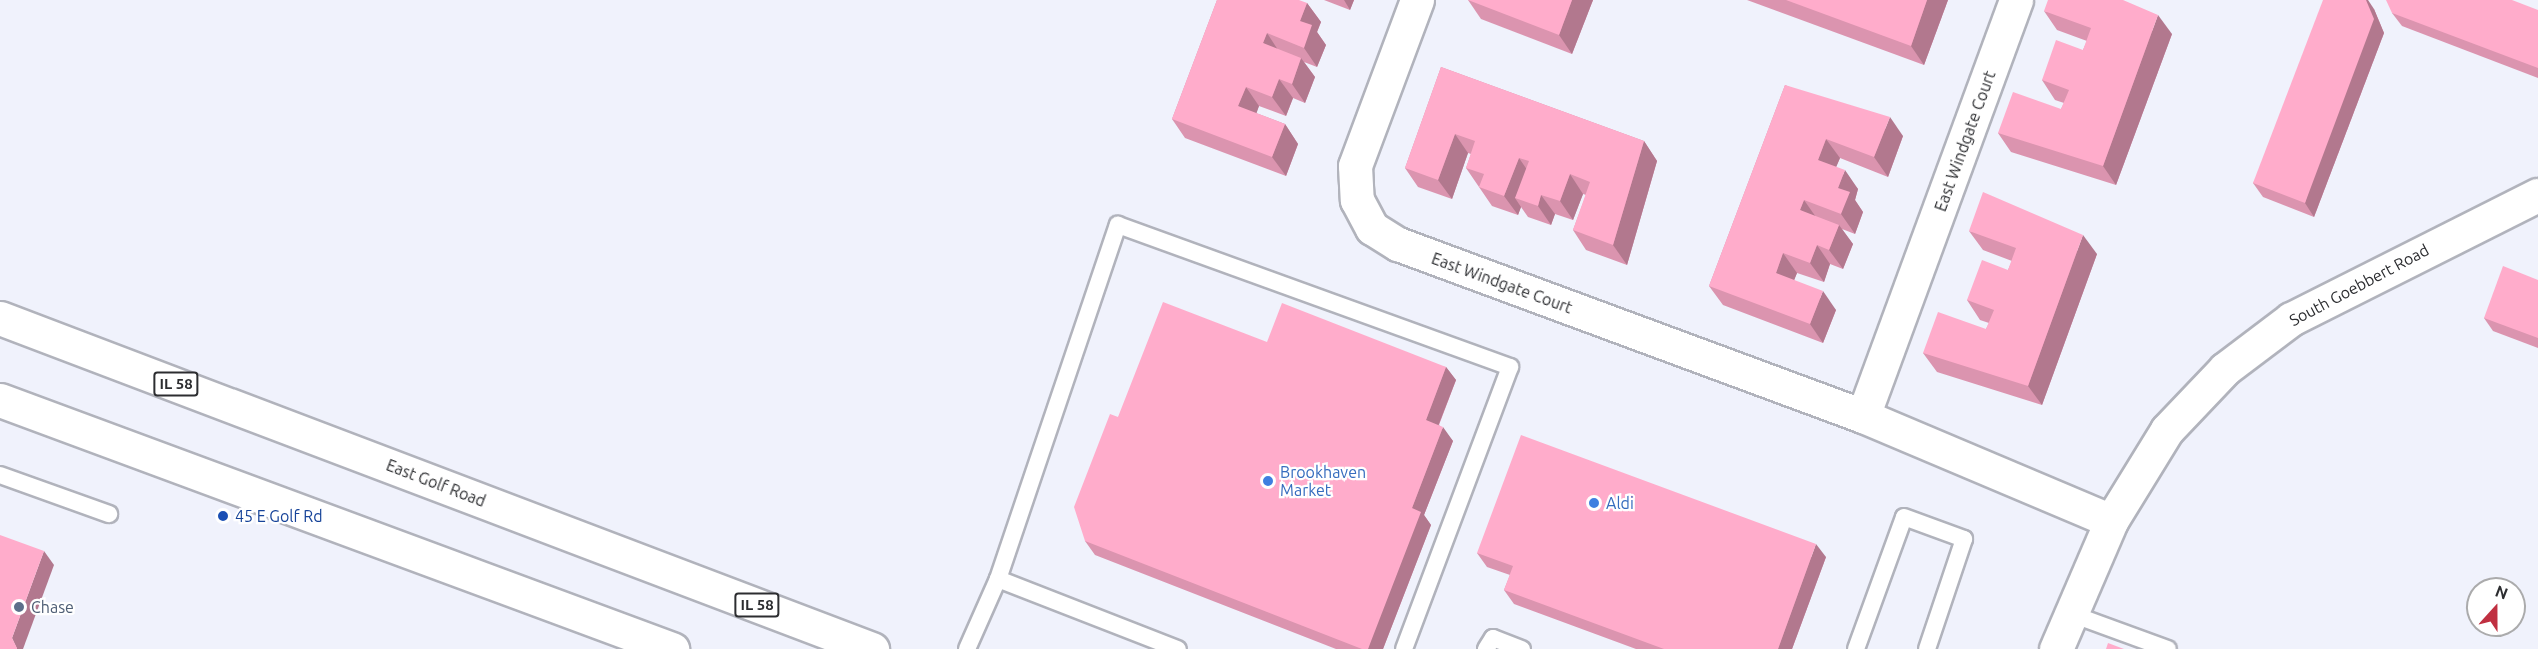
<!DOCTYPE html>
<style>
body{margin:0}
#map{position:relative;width:2538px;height:649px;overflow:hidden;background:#f0f2fc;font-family:Ubuntu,sans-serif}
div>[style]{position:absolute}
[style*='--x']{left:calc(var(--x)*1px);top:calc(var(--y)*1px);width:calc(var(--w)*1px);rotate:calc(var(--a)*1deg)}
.roads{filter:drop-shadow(2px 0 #b1b3bc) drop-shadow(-2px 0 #b1b3bc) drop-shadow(0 2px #b1b3bc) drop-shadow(0 -2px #b1b3bc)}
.lane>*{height:16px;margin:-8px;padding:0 8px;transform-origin:8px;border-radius:8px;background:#fff}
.street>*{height:33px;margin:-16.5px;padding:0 16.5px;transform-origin:16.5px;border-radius:16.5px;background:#fff}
.primary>*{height:33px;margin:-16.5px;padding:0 16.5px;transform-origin:16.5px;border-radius:16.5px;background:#fff}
.wall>*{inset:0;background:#db94af}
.shaded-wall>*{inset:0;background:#b2788e}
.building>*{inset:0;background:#ffaccb}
.dots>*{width:16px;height:16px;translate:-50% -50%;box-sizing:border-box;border:3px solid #fff;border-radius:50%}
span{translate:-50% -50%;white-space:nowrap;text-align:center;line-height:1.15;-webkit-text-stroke:4.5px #fff;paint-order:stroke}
.shield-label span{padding:2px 4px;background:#fff;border:2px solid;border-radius:4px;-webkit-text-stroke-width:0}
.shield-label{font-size:15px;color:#2c2d30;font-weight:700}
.street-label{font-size:16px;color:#2c2d30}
.shop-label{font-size:16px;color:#366cbe}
.left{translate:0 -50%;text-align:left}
.transit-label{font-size:16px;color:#164399}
.service-label{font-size:16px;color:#4e5e75}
.north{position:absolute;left:2466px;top:577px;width:60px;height:60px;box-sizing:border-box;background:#fff;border:2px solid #ababac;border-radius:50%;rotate:21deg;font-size:16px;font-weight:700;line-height:24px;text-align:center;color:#2c2d30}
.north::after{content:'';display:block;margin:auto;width:21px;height:27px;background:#c03041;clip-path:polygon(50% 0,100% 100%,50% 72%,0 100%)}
</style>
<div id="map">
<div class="roads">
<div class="lane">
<div style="--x:0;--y:475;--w:116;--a:19.7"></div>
<div style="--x:998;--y:579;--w:374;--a:-71.3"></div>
<div style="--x:1118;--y:225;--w:417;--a:19.9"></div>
<div style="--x:1510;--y:367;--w:301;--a:110.6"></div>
<div style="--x:2069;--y:613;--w:105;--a:20"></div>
<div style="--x:967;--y:649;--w:77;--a:-66.1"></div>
<div style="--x:998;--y:579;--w:193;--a:21.3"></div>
<div style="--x:1486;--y:649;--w:13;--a:-58"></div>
<div style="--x:1493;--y:638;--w:31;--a:21"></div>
<div style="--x:1856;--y:649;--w:140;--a:-70"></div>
<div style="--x:1904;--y:517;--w:64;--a:20.1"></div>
<div style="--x:1964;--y:539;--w:116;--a:108.6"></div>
</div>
<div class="street">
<div style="--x:1417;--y:0;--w:177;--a:110.5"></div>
<div style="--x:1355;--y:166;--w:34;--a:87"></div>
<div style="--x:1357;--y:200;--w:32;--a:62"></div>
<div style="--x:1372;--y:228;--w:31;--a:32"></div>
<div style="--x:1398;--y:244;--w:496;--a:20.3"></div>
<div style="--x:1863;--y:416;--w:269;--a:22.9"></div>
<div style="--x:1863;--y:416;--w:443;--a:-69.8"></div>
<div style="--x:2056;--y:649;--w:139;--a:-66.7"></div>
<div style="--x:2111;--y:521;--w:107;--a:-58.4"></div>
<div style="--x:2167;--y:430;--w:84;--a:-46.4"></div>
<div style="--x:2225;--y:369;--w:83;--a:-37.1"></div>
<div style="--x:2291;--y:319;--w:276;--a:-26.7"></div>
</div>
<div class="primary">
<div style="--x:0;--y:318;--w:933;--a:20.79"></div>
<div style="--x:0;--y:400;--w:717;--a:20.33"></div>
</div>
</div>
<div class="wall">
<div style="clip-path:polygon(1217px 0,1307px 3px,1321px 22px,1317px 32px,1326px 45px,1317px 67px,1304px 62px,1315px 77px,1305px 103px,1293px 98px,1286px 116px,1259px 106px,1256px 113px,1285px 124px,1298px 144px,1286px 176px,1185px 138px,1172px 119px)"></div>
<div style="clip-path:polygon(1324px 0,1354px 0,1350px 10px)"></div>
<div style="clip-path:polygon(1468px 0,1593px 0,1572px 54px,1481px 19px)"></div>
<div style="clip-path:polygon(1747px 0,1948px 0,1924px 65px)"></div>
<div style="clip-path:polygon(2374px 9px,2384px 33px,2314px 217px,2263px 197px,2253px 183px)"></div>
<div style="clip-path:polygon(2538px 10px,2538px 78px,2402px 26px,2392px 13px)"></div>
<div style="clip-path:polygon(2044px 11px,2172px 34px,2116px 185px,2011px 152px,1998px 133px,2061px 109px,2064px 103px,2055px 100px,2042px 80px,2083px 50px,2087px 41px,2057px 30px)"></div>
<div style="clip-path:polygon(1441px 67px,1644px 141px,1657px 161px,1627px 265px,1586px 250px,1573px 230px,1586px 195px,1583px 194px,1573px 220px,1555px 214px,1551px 225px,1528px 217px,1521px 207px,1518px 215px,1492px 206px,1466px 168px,1471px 154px,1468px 153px,1452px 199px,1418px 187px,1405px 168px)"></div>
<div style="clip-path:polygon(1785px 85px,1903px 136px,1888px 177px,1840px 158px,1836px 167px,1858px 189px,1855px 200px,1863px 212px,1855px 234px,1842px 229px,1853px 244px,1843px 269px,1830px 264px,1824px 282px,1797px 273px,1794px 280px,1836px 310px,1823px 343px,1723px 305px,1709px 286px)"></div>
<div style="clip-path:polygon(1969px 231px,2097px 254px,2042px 405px,1937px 372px,1923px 353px,1986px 329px,1989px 323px,1980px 320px,1967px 300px,2008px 270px,2012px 261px,1983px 250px)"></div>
<div style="clip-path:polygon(2538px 280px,2538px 348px,2493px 331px,2484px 318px)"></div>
<div style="clip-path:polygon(1267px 342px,1446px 367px,1456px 380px,1439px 425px,1453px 441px,1424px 515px,1431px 525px,1383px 649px,1336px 649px,1095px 555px,1085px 541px,1118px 417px)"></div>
<div style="clip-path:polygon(1477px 553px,1826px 557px,1792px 649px,1636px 649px,1514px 604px,1504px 590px,1510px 575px,1487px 567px)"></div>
</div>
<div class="shaded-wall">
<div style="clip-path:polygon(1344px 0,1354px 0,1350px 10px)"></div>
<div style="clip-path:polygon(1572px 0,1593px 0,1572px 54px,1559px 35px)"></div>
<div style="clip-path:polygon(1927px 0,1948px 0,1924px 65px,1911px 46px)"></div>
<div style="clip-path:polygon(2366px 0,2368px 0,2374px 9px,2384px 33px,2314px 217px,2305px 203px)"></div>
<div style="clip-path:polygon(1307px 3px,1321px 22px,1317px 32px,1326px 45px,1317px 67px,1304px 48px,1300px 21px)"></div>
<div style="clip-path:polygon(2158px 15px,2172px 34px,2116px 185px,2103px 166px)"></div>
<div style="clip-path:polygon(1267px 33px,1280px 53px,1263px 43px)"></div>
<div style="clip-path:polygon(1301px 58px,1315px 77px,1305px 103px,1292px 84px)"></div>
<div style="clip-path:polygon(1279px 79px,1293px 98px,1286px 116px,1272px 97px)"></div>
<div style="clip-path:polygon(1246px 87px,1259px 106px,1252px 126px,1238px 106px)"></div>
<div style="clip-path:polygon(1890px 117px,1903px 136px,1888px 177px,1874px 157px)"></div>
<div style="clip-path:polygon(1285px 124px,1298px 144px,1286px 176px,1272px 157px)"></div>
<div style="clip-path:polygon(1455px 134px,1468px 153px,1452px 199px,1438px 180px)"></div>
<div style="clip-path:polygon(1826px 139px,1840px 158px,1831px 179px,1818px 160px)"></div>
<div style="clip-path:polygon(1644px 141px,1657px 161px,1627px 265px,1613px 245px)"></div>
<div style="clip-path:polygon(1519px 158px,1532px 177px,1515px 198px,1521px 207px,1518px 215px,1504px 196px)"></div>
<div style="clip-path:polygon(1845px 170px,1858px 189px,1855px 200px,1863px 212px,1855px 234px,1841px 214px,1838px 188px)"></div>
<div style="clip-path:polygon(1570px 174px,1583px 194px,1573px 220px,1560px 201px)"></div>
<div style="clip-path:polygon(1541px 195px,1555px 214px,1551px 225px,1538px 206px)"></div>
<div style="clip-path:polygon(1804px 200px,1818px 220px,1800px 210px)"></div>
<div style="clip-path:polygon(1839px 225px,1853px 244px,1843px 269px,1829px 250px)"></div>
<div style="clip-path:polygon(2083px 235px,2097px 254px,2042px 405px,2028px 386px)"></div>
<div style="clip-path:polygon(1817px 245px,1830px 264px,1824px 282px,1810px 263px)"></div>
<div style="clip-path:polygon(1783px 253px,1797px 273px,1789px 293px,1776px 273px)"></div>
<div style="clip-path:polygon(1823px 291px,1836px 310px,1823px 343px,1810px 324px)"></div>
<div style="clip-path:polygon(1446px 367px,1456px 380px,1435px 434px,1426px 420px)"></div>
<div style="clip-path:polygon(1443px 427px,1453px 441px,1424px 515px,1431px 525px,1383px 649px,1368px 649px,1412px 508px)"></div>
<div style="clip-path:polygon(1816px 544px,1826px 557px,1792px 649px,1778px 649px)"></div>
<div style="clip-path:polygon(44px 551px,54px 565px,23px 649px,17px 649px,12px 638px)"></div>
</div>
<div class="building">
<div style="clip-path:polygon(1217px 0,1299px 0,1307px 3px,1300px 21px,1312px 25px,1304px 48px,1267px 33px,1263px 43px,1301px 58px,1292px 84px,1279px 79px,1272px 97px,1246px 87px,1238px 106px,1285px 124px,1272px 157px,1172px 119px)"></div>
<div style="clip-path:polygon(1468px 0,1572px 0,1559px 35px)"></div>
<div style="clip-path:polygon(1786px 0,1927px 0,1911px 46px)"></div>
<div style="clip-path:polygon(2048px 0,2123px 0,2158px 15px,2103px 166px,1998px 133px,2013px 92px,2061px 109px,2069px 90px,2042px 80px,2056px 40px,2083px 50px,2091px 28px,2044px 11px)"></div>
<div style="clip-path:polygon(2323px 0,2366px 0,2374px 19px,2305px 203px,2253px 183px)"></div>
<div style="clip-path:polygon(2386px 0,2512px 0,2538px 10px,2538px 68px,2392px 13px)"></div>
<div style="clip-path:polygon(1441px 67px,1644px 141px,1613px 245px,1573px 230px,1590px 182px,1570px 174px,1560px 201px,1541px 195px,1538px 206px,1515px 198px,1529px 161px,1519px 158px,1504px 196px,1479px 187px,1484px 174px,1466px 168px,1475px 141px,1455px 134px,1438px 180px,1405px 168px)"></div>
<div style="clip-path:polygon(1785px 85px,1890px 117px,1874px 157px,1826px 139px,1818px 160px,1845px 170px,1838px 188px,1850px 192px,1841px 214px,1804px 200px,1800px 210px,1839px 225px,1829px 250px,1817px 245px,1810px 263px,1783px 253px,1776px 273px,1823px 291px,1810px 324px,1709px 286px)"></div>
<div style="clip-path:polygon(1983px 192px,2083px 235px,2028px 386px,1923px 353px,1938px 312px,1986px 329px,1994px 310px,1967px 300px,1982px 260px,2008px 270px,2016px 248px,1969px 231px)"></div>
<div style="clip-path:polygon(2503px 266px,2538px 280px,2538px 338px,2484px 318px)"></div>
<div style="clip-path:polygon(1163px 302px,1267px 342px,1282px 303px,1446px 367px,1426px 420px,1443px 427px,1412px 508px,1421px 512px,1368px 649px,1362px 649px,1085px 541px,1074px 507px,1110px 414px,1118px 417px)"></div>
<div style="clip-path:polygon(1521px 435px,1816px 544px,1778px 649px,1664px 649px,1504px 590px,1513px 566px,1477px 553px)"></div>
<div style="clip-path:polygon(0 535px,44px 551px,12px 638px,17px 648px,17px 649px,0 649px)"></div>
<div style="clip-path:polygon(2108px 643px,2124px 649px,2106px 649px)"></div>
</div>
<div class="dots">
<div style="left:1268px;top:481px;background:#3f7fe0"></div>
<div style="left:1594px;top:503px;background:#3f7fe0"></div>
<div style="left:223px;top:516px;background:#1a4fb4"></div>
<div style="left:19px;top:607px;background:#5c6f8a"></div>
</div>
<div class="shield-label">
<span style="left:176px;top:384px">IL 58</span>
<span style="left:757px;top:605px">IL 58</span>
</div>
<div class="street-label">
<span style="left:1965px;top:141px;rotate:-70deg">East Windgate Court</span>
<span style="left:1502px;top:283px;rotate:20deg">East Windgate Court</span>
<span style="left:2359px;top:285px;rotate:-28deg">South Goebbert Road</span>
<span style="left:436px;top:483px;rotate:21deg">East Golf Road</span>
</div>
<div class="shop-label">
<span class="left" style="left:1280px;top:481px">Brookhaven<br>Market</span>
<span class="left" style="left:1606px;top:503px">Aldi</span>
</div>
<div class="transit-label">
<span class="left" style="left:235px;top:516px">45 E Golf Rd</span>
</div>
<div class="service-label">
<span class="left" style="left:31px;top:607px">Chase</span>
</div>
<div class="north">N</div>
</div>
